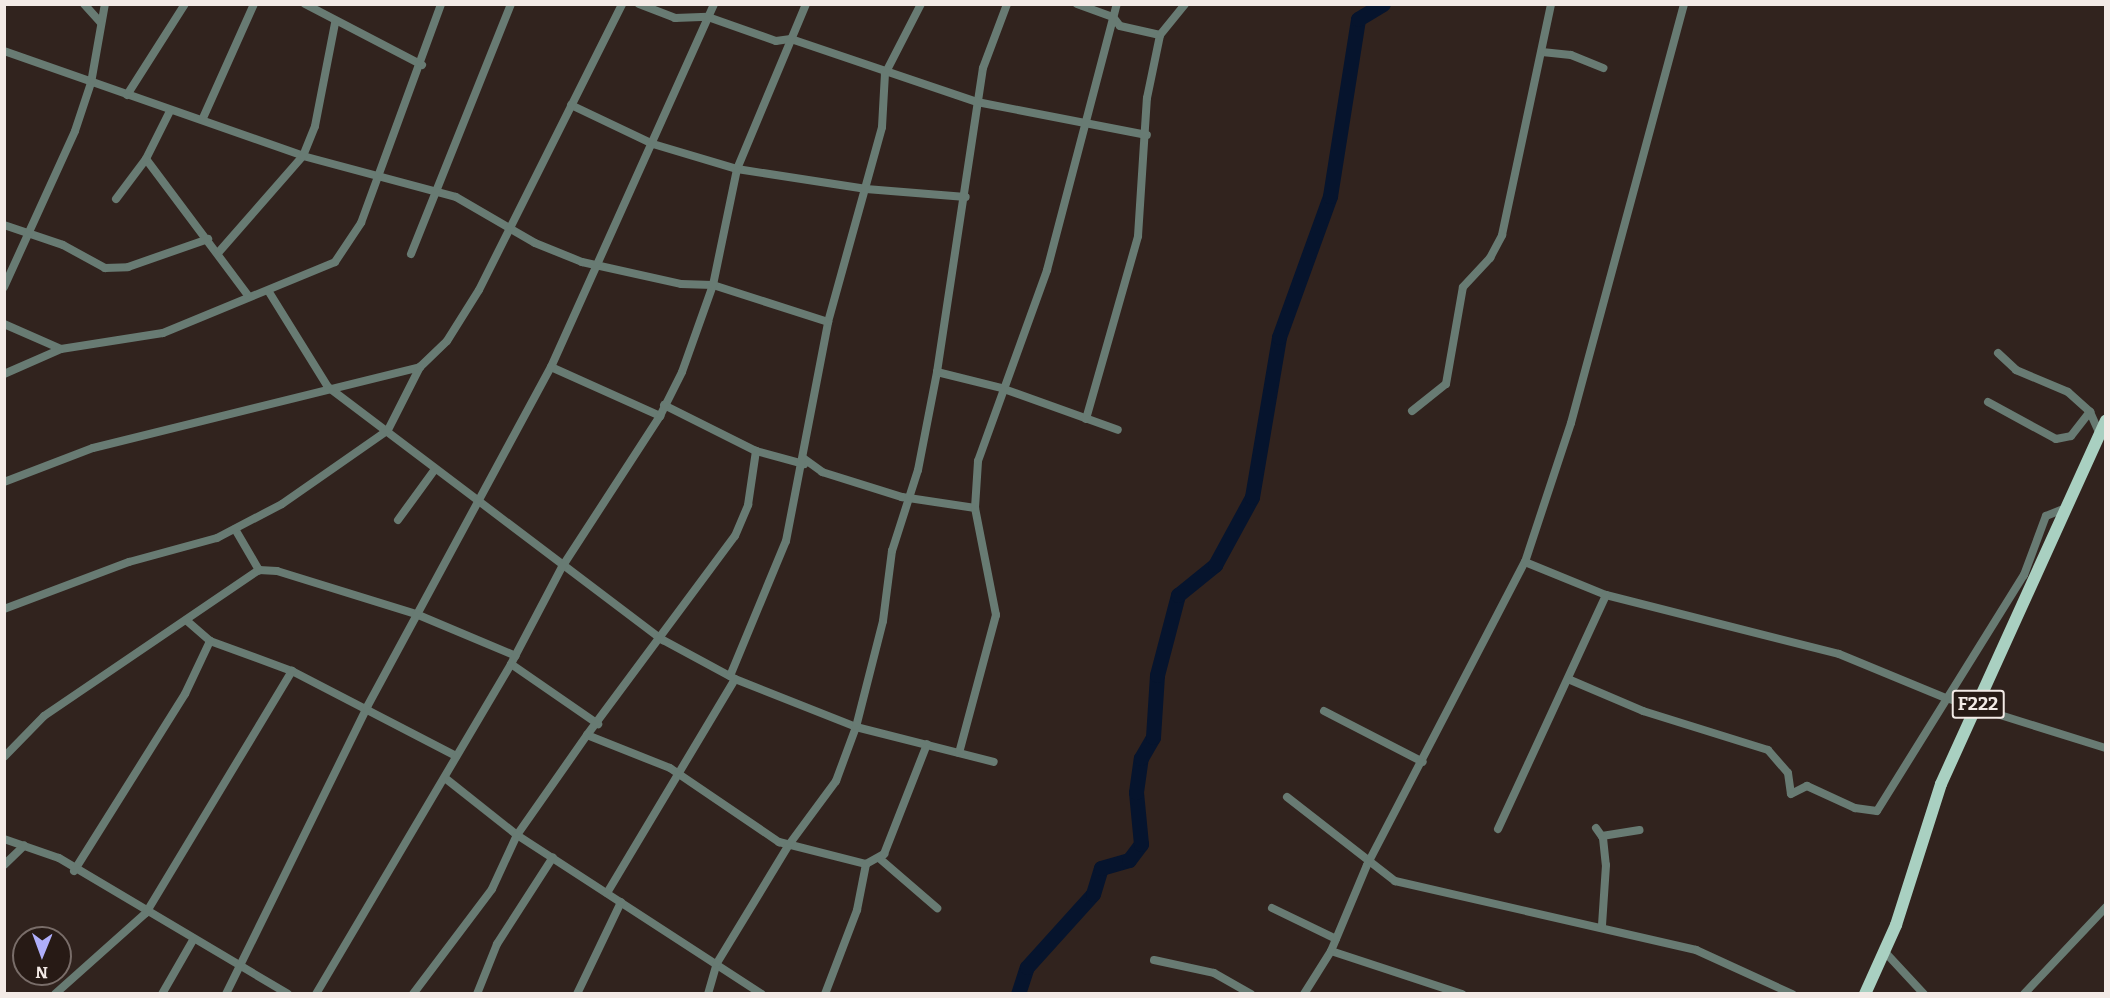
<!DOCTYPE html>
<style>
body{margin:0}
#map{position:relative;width:2110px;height:998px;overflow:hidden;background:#31231e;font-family:Bitter,serif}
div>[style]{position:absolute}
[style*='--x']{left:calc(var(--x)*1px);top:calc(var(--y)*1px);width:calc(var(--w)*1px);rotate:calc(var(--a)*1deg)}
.river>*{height:15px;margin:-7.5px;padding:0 7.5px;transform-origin:7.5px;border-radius:7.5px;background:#06142d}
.street>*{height:8px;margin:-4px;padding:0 4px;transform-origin:4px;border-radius:4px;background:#687b73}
.primary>*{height:12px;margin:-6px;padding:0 6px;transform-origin:6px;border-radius:6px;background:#a9d0c1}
span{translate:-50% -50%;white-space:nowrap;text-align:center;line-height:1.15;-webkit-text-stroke:4.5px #271a15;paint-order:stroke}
.shield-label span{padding:2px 4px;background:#271a15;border:2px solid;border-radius:4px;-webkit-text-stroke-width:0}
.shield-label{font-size:18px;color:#f3eae6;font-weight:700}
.frame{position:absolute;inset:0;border:6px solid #f3eae6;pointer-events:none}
.north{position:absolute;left:12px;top:926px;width:60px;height:60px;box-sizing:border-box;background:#271a15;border:2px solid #796d69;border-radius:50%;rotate:181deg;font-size:16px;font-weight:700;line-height:24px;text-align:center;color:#f3eae6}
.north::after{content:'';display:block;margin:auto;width:21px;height:27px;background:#afaefa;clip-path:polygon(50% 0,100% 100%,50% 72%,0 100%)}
</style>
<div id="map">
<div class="river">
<div style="--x:1018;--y:994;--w:28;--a:-72"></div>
<div style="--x:1027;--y:967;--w:98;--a:-47.9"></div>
<div style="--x:1093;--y:894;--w:27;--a:-73"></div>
<div style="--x:1101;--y:868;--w:29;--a:-16"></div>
<div style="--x:1129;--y:860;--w:20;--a:-53"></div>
<div style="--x:1141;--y:844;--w:52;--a:-95.5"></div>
<div style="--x:1136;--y:792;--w:34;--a:-82"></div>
<div style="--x:1141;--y:758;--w:24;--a:-60"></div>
<div style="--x:1153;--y:737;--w:62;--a:-86.3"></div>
<div style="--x:1157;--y:675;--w:83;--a:-75.3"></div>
<div style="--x:1178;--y:595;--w:48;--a:-39"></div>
<div style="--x:1215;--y:565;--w:77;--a:-61.4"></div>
<div style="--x:1252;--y:497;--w:162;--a:-80.4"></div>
<div style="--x:1279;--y:337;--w:150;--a:-70.1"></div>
<div style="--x:1330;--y:196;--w:179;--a:-81"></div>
<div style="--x:1358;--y:19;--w:29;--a:-31"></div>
</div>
<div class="street">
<div style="--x:84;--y:4;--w:25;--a:48"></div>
<div style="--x:305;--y:4;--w:132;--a:27.5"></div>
<div style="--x:639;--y:4;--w:39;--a:21"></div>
<div style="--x:675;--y:18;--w:33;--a:-2"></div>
<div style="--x:708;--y:17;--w:72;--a:19.4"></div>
<div style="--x:776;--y:41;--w:15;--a:-8"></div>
<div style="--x:791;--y:39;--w:196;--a:18.7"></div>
<div style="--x:977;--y:102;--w:173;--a:11"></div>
<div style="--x:1077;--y:4;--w:38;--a:20"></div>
<div style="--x:1113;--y:17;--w:11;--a:52"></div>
<div style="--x:1120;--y:26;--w:41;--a:12.7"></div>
<div style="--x:4;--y:51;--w:317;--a:19.3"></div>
<div style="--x:303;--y:156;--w:158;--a:15"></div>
<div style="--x:456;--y:197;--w:91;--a:30.2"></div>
<div style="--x:535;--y:243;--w:51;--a:22"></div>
<div style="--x:582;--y:262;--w:101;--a:12.5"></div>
<div style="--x:681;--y:284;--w:32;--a:2"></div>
<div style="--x:713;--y:285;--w:121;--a:17.8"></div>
<div style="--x:1542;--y:52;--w:29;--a:6"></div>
<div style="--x:1571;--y:55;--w:35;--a:22"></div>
<div style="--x:127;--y:95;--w:108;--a:-57.5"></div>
<div style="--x:571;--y:105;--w:91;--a:25.4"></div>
<div style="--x:653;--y:144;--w:88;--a:16.6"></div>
<div style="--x:737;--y:169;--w:131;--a:8.8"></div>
<div style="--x:866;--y:189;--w:100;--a:4.6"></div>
<div style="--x:170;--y:111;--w:54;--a:116.6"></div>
<div style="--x:146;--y:159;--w:169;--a:53.2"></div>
<div style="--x:203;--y:118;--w:125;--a:-65.9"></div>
<div style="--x:116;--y:199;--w:50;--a:-53.1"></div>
<div style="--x:4;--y:225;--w:62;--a:18.7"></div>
<div style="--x:63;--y:245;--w:48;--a:28.7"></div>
<div style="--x:105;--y:268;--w:23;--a:-2"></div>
<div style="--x:128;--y:267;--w:85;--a:-19.3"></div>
<div style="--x:218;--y:253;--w:129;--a:-48.8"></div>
<div style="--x:303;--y:156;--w:32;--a:-68"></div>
<div style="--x:315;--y:126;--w:105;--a:-79"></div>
<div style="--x:411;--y:254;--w:269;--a:-68.2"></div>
<div style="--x:4;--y:287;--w:171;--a:-65.5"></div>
<div style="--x:75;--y:131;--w:51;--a:-71.6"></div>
<div style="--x:91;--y:83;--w:80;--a:-80"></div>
<div style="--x:269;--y:292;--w:112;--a:58.2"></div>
<div style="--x:328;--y:387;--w:420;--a:37.1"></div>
<div style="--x:663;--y:640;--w:82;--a:28.4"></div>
<div style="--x:735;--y:679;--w:130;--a:21.6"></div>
<div style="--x:856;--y:727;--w:142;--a:14.2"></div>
<div style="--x:4;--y:324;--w:62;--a:23.7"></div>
<div style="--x:1998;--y:353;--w:25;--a:43"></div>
<div style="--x:2016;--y:370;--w:56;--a:22.9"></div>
<div style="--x:2068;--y:392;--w:30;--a:42"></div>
<div style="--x:2090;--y:412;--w:22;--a:66"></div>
<div style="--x:551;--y:367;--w:120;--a:24.2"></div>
<div style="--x:937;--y:372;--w:66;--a:14"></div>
<div style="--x:1001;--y:388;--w:124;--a:19.7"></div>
<div style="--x:4;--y:374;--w:62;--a:-23.7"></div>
<div style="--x:61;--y:349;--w:103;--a:-8.9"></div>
<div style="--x:163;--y:333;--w:186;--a:-22.4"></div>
<div style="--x:335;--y:262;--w:47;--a:-56.3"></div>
<div style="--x:361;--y:223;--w:233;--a:-69.9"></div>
<div style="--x:1988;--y:402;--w:77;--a:28.6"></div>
<div style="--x:2056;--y:439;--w:15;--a:-11"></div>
<div style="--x:2071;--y:436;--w:31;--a:-52"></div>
<div style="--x:664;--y:405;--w:103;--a:26.6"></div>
<div style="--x:756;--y:451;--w:50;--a:15.2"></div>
<div style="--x:1412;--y:411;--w:43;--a:-38.5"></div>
<div style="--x:1446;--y:384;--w:98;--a:-80.1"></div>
<div style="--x:1463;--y:287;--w:40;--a:-47"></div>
<div style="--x:1490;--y:258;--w:26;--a:-62"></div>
<div style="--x:1502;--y:235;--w:236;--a:-78"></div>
<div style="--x:1086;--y:419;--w:190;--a:-74.1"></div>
<div style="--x:1138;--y:236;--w:138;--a:-86.3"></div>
<div style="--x:1147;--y:98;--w:64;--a:-78.3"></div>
<div style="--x:1160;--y:35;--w:40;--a:-51"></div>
<div style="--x:803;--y:458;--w:24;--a:36"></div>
<div style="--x:822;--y:472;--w:84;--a:17.4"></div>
<div style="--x:902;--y:497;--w:74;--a:8.6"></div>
<div style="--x:4;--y:482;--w:95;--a:-20.9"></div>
<div style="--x:93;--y:448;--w:337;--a:-13.9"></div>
<div style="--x:398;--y:520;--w:63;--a:-54"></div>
<div style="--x:235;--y:529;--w:48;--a:59.7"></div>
<div style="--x:1525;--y:562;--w:87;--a:22.2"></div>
<div style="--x:1606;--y:595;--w:240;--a:14.2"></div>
<div style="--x:1839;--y:654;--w:116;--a:22.4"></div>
<div style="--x:1946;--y:698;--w:168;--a:17.4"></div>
<div style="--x:4;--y:609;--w:134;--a:-20.6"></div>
<div style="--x:129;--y:562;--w:91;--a:-15.3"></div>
<div style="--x:217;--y:538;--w:73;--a:-27.6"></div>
<div style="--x:282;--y:504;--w:129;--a:-34.9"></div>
<div style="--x:388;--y:430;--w:71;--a:-63.1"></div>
<div style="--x:420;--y:367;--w:37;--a:-44"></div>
<div style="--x:447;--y:341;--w:60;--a:-57.9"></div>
<div style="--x:479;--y:290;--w:320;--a:-63.4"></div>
<div style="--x:186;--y:620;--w:32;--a:41"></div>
<div style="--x:210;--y:641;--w:87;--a:20.1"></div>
<div style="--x:292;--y:671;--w:185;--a:27.4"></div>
<div style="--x:511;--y:664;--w:106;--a:34.6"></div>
<div style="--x:730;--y:676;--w:146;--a:-67.5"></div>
<div style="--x:786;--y:541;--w:223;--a:-79.1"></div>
<div style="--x:828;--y:322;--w:202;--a:-74.5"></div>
<div style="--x:882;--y:127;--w:53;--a:-86.8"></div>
<div style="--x:885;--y:74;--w:79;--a:-62.8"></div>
<div style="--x:1568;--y:679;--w:82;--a:23.1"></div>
<div style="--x:1643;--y:711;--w:131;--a:17.3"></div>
<div style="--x:1768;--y:750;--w:30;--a:49"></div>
<div style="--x:1788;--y:773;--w:21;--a:82"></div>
<div style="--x:1791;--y:794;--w:18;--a:-27"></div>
<div style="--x:1807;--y:786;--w:53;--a:24.6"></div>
<div style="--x:1855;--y:808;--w:22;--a:8"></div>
<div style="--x:1877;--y:811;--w:278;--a:-58.1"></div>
<div style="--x:2024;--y:575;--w:63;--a:-69.6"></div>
<div style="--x:2046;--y:516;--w:16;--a:-22"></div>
<div style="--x:1324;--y:711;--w:111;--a:27.3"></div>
<div style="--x:587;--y:735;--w:89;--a:21.7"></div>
<div style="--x:670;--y:768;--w:132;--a:34.2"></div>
<div style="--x:779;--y:842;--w:90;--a:14.2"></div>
<div style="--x:866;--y:864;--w:21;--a:-29"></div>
<div style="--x:884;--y:854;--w:118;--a:-68.6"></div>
<div style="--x:959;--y:753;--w:143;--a:-75"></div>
<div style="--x:996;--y:615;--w:109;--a:-101.1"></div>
<div style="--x:975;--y:508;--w:47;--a:-86.3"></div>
<div style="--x:978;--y:461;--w:203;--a:-70.1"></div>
<div style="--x:1047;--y:270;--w:275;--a:-75.3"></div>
<div style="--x:4;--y:757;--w:57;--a:-45.7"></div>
<div style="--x:44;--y:716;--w:260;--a:-34.2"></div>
<div style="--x:259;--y:570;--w:18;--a:3"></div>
<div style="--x:277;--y:571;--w:145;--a:17.2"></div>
<div style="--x:416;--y:614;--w:108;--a:22.8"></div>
<div style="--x:445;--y:778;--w:92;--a:38.4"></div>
<div style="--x:517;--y:835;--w:292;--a:33"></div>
<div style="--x:1287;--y:797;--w:137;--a:37.9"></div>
<div style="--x:1395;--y:881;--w:309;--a:12.9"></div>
<div style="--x:1696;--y:950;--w:106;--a:24.6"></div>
<div style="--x:1596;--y:828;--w:12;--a:55"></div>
<div style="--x:1603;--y:838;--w:27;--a:84"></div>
<div style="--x:1606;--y:865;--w:61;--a:93.8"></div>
<div style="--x:1498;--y:829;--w:258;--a:-65.2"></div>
<div style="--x:1602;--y:836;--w:38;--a:-9"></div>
<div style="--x:4;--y:839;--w:58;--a:19.1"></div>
<div style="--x:59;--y:858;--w:266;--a:30.7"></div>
<div style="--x:879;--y:858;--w:77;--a:40.8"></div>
<div style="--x:4;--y:865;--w:28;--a:-44"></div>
<div style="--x:74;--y:871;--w:209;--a:-57.9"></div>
<div style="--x:185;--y:694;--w:59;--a:-64.7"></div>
<div style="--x:607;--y:893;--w:249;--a:-59.1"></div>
<div style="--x:1272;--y:908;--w:71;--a:25.8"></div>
<div style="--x:1331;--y:951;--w:138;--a:18.2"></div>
<div style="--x:1884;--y:951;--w:59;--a:47.1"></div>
<div style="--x:1154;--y:960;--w:61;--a:12.2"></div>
<div style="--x:1214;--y:973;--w:43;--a:29.6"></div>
<div style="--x:55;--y:994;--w:122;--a:-41.7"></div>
<div style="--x:146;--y:913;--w:283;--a:-58.9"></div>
<div style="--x:162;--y:994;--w:62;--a:-60.1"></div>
<div style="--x:226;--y:994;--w:320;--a:-63.8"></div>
<div style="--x:367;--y:707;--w:387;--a:-61.6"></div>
<div style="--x:551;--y:367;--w:398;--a:-65.8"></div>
<div style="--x:316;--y:994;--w:383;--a:-59.4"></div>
<div style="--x:511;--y:664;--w:110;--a:-62.3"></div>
<div style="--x:562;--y:567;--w:180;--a:-57"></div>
<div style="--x:660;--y:416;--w:49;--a:-63.4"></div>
<div style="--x:682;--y:372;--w:92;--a:-70.4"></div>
<div style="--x:713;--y:285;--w:118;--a:-78.3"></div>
<div style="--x:737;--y:169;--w:179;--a:-67.3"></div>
<div style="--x:413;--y:994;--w:131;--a:-53"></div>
<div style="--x:492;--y:889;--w:60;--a:-65.2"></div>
<div style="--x:517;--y:835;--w:122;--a:-55"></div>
<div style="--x:587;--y:735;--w:248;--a:-53.4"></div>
<div style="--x:735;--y:536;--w:34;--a:-67"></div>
<div style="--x:748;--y:505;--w:55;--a:-81.6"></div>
<div style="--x:477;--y:994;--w:54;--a:-68.2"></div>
<div style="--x:497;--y:944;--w:103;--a:-57.2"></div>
<div style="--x:577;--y:994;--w:102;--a:-64.4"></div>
<div style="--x:708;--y:994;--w:32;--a:-74"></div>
<div style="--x:717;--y:963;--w:137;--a:-58.7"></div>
<div style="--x:788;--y:846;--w:81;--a:-53.6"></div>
<div style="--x:836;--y:781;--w:58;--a:-69.7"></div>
<div style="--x:856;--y:727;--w:109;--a:-75.7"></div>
<div style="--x:883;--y:621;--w:71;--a:-82.7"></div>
<div style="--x:892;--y:551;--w:85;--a:-72.2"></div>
<div style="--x:918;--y:470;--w:100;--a:-79"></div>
<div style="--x:937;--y:372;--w:307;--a:-81.4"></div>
<div style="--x:983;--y:68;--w:68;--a:-69.4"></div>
<div style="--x:825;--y:994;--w:90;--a:-69.1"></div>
<div style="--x:857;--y:910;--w:47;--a:-78.9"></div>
<div style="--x:1304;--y:994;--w:51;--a:-57.9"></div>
<div style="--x:1331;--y:951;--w:93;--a:-67.3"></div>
<div style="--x:1367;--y:865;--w:342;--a:-62.5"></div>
<div style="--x:1525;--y:562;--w:146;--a:-71.7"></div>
<div style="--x:1571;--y:423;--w:434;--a:-74.9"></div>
<div style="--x:2024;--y:994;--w:120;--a:-46.7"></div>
</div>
<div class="primary">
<div style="--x:1865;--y:994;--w:76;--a:-65.8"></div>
<div style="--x:1896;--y:925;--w:148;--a:-72.3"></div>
<div style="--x:1941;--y:784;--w:399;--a:-65.6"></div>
</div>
<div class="shield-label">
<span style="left:1978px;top:704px">F222</span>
</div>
<div class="frame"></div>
<div class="north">N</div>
</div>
